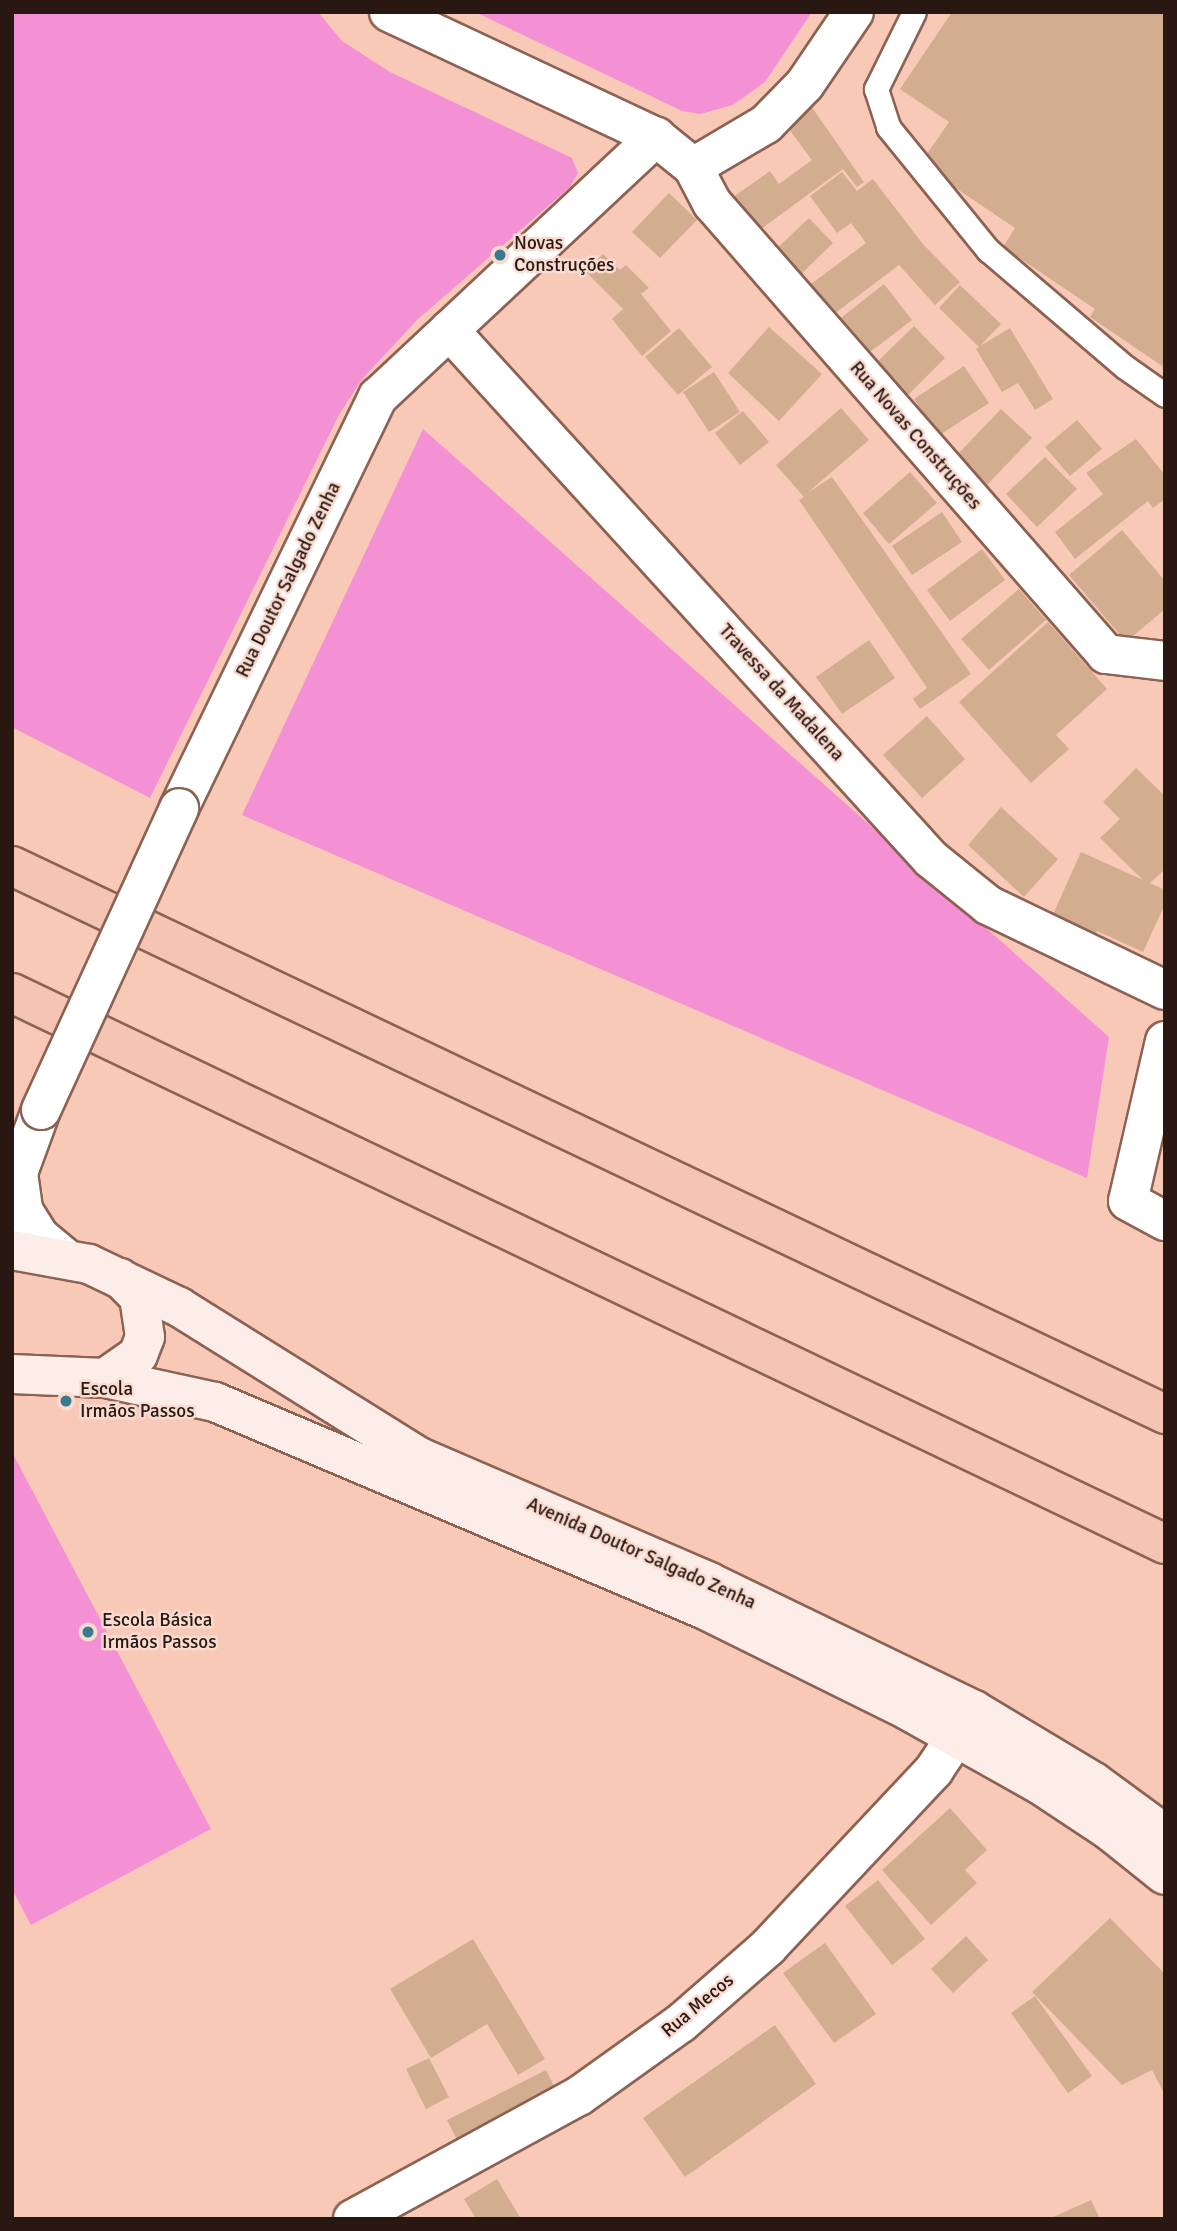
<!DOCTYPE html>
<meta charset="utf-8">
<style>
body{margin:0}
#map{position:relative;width:1177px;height:2231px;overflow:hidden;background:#f9c9b8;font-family:Signika,sans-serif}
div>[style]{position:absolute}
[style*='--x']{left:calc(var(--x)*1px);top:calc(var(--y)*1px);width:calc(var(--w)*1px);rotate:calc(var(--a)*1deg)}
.green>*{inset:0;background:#f491d4}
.building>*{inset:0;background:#d3ad8f}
.roads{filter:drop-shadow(2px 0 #8c6253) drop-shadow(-2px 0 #8c6253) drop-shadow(0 2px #8c6253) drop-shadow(0 -2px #8c6253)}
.service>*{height:23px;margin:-11.5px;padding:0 11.5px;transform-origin:11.5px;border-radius:11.5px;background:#fff}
.minor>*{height:38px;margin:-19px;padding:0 19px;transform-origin:19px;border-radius:19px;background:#fff}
.secondary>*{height:38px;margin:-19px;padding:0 19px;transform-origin:19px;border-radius:19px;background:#fcede8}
.motorway>*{height:38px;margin:-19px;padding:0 19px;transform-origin:19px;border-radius:19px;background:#f5c4b3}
.bridges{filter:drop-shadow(2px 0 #8c6253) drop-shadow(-2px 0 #8c6253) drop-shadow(0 2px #8c6253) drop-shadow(0 -2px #8c6253)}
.minor-bridge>*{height:38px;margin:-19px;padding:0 19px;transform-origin:19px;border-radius:19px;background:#fff}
.dots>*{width:19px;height:19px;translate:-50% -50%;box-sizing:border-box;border:4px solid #f9dbd1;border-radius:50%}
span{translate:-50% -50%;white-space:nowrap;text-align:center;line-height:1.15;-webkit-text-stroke:5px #f9dbd1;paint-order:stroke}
.poi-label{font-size:19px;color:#291812}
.left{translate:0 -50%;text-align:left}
.street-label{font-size:19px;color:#291812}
.frame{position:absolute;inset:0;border:14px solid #291812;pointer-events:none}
</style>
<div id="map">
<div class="green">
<div style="clip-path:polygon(12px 12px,318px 12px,342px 41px,390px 72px,572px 158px,578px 173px,570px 187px,417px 320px,363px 378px,340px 413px,150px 798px,12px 727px)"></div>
<div style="clip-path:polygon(475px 12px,812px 12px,765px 82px,733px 105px,700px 114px,682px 111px)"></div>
<div style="clip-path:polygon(423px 429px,1109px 1037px,1087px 1178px,242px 815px)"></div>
<div style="clip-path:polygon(12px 1452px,211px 1829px,31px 1925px,12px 1889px)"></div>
</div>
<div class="building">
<div style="clip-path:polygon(952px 12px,1165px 12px,1165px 368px,1090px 317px,1095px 309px,1003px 247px,1015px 228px,920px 164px,949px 122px,900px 89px)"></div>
<div style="clip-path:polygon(811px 106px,864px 182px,857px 187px,843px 169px,754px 234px,729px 200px,770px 171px,779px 184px,812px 160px,785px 124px)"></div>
<div style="clip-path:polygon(842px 172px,857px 191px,873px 179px,922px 243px,960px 282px,935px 305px,899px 265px,834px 314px,811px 284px,866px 243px,851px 223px,837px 233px,810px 196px)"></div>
<div style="clip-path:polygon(669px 193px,697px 220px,660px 258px,632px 232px)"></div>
<div style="clip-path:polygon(809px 218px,833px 243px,795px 280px,770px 255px)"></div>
<div style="clip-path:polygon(603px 254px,620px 270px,626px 265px,649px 288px,641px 294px,671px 331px,642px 356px,612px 319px,623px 309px,585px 271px)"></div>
<div style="clip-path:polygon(884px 284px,912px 320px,865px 356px,837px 321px)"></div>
<div style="clip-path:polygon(960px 285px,1001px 324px,980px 346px,1010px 328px,1053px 399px,1035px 410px,1018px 383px,1002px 392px,976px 349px,979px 347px,939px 308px)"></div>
<div style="clip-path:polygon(914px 326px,945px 358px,907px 396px,875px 364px)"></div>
<div style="clip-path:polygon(769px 327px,822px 374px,779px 421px,728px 373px)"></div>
<div style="clip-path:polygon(679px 328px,712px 367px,678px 395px,645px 357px)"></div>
<div style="clip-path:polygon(964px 366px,989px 403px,938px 436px,914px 399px)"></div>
<div style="clip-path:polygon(714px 372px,740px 412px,709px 432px,683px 392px)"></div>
<div style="clip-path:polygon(841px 408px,869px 440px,806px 494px,832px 477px,971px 674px,920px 709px,913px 699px,927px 688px,799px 500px,804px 497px,776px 465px)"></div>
<div style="clip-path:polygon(1001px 409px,1032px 438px,987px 485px,956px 456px)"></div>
<div style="clip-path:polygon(743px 411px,769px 442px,740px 465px,715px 433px)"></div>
<div style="clip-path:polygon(1077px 420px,1102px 449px,1070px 476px,1045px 447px)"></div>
<div style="clip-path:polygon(1136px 439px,1165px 475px,1165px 499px,1153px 508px,1148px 501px,1075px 559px,1055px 532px,1103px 494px,1086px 473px)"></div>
<div style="clip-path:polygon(1045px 457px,1077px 489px,1037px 527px,1006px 494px)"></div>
<div style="clip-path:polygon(910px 472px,937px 503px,889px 544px,863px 513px)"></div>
<div style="clip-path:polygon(942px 512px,962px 542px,912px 575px,892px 546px)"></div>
<div style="clip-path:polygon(1122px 530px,1165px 581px,1165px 609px,1126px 642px,1069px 575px)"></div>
<div style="clip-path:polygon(982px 549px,1005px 580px,950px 621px,927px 590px)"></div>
<div style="clip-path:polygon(1019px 589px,1046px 620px,989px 670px,961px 639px)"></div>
<div style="clip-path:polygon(1048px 622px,1107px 689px,1056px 735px,1069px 749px,1031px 783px,959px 702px)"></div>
<div style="clip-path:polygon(869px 640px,895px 678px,842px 714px,816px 677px)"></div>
<div style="clip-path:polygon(927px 716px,965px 759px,922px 798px,883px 755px)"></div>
<div style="clip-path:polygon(1136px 768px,1165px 796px,1165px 869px,1150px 883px,1165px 890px,1165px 904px,1143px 952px,1097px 931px,1094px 939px,1051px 919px,1081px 852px,1143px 880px,1100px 838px,1120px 819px,1103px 802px)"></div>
<div style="clip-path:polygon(1001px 807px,1058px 859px,1024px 897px,968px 845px)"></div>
<div style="clip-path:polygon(950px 1808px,987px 1850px,965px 1870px,977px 1883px,931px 1925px,882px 1870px)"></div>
<div style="clip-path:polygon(878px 1880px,925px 1939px,892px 1965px,845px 1906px)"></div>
<div style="clip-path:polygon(1110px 1918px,1165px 1974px,1165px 2095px,1152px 2070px,1122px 2085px,1032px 1992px)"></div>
<div style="clip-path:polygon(966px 1936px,988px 1960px,953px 1993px,931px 1969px)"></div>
<div style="clip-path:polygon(473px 1939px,545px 2059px,518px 2075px,487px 2024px,431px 2058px,390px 1989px)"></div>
<div style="clip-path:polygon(825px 1943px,876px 2014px,834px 2043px,783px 1973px)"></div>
<div style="clip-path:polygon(1035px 1996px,1092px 2076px,1068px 2093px,1011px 2013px)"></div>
<div style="clip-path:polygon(775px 2025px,816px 2084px,685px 2177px,643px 2118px)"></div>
<div style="clip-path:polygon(429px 2058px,449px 2097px,426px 2109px,406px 2069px)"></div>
<div style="clip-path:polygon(546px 2070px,564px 2106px,465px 2156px,447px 2120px)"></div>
<div style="clip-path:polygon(497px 2179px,521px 2219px,476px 2219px,464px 2199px)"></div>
<div style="clip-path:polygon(1091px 2200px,1100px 2219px,1049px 2219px)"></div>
</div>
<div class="roads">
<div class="service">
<div style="--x:914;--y:12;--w:86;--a:116.3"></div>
<div style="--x:876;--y:89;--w:40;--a:72"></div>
<div style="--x:888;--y:127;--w:159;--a:50.9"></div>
<div style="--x:988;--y:250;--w:180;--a:40.5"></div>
<div style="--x:1125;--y:367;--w:49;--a:35"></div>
</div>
<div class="minor">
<div style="--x:389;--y:12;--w:295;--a:25.1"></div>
<div style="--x:656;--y:137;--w:48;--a:39"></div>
<div style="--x:693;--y:167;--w:41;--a:62.2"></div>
<div style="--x:712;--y:203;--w:599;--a:48.86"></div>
<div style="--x:1106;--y:654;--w:59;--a:6.8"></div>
<div style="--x:693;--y:167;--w:85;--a:-30.5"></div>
<div style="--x:766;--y:124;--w:56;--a:-45.7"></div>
<div style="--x:805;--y:84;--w:87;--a:-55.8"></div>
<div style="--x:449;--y:330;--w:716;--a:47.66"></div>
<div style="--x:931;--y:859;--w:73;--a:38.9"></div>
<div style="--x:988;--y:905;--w:196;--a:25.7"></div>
<div style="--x:179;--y:808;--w:457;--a:-64.2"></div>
<div style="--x:378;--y:397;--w:381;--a:-43.1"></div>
<div style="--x:1165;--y:1041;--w:164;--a:103"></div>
<div style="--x:1128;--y:1201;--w:42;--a:28.4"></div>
<div style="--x:41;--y:1110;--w:67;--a:110.1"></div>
<div style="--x:18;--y:1173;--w:37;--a:82"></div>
<div style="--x:23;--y:1210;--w:31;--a:58"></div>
<div style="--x:39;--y:1236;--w:31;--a:40"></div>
<div style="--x:353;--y:2219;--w:257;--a:-28.6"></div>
<div style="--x:579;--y:2096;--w:125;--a:-35.6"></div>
<div style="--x:681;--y:2023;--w:116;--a:-41.1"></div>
<div style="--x:768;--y:1947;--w:243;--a:-46.8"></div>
<div style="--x:934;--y:1770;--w:72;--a:-56.3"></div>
</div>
<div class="secondary">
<div style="--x:12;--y:1250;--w:78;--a:10.3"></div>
<div style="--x:89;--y:1264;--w:100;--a:25.5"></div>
<div style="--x:179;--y:1307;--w:281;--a:32"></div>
<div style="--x:417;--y:1456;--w:318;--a:23.3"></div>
<div style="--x:709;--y:1582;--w:294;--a:25.8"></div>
<div style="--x:974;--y:1710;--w:140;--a:31"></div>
<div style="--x:1094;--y:1782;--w:88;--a:36.2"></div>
<div style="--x:12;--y:1374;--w:93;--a:2.5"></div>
<div style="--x:105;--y:1378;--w:113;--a:12.3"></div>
<div style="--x:215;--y:1402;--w:530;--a:22.99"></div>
<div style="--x:703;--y:1609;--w:228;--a:26.3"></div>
<div style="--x:907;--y:1710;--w:151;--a:29.3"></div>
<div style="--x:1039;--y:1784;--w:85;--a:33.5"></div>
<div style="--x:1110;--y:1831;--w:70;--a:38.7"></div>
<div style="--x:105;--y:1378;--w:40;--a:-34.9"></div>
<div style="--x:138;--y:1355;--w:19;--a:-69"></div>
<div style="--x:145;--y:1337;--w:40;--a:-98.5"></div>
<div style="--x:139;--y:1297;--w:27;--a:-135"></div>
</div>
<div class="motorway">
<div style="--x:12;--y:866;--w:1277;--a:25.42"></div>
<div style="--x:12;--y:993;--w:1278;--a:25.54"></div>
</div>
</div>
<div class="bridges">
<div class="minor-bridge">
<div style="--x:41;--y:1110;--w:332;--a:-65.4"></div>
</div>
</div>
<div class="dots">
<div style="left:500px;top:255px;background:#3a7a8d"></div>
<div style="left:66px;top:1401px;background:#3a7a8d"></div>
<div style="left:88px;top:1632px;background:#3a7a8d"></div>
</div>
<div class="poi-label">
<span class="left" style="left:514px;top:255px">Novas<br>Construções</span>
<span class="left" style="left:80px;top:1401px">Escola<br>Irmãos Passos</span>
<span class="left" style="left:102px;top:1632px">Escola Básica<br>Irmãos Passos</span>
</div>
<div class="street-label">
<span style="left:915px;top:436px;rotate:49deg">Rua Novas Construções</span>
<span style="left:289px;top:580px;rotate:-64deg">Rua Doutor Salgado Zenha</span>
<span style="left:781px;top:693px;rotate:48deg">Travessa da Madalena</span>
<span style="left:641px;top:1554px;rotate:24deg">Avenida Doutor Salgado Zenha</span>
<span style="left:698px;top:2006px;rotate:-40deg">Rua Mecos</span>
</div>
<div class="frame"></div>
</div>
